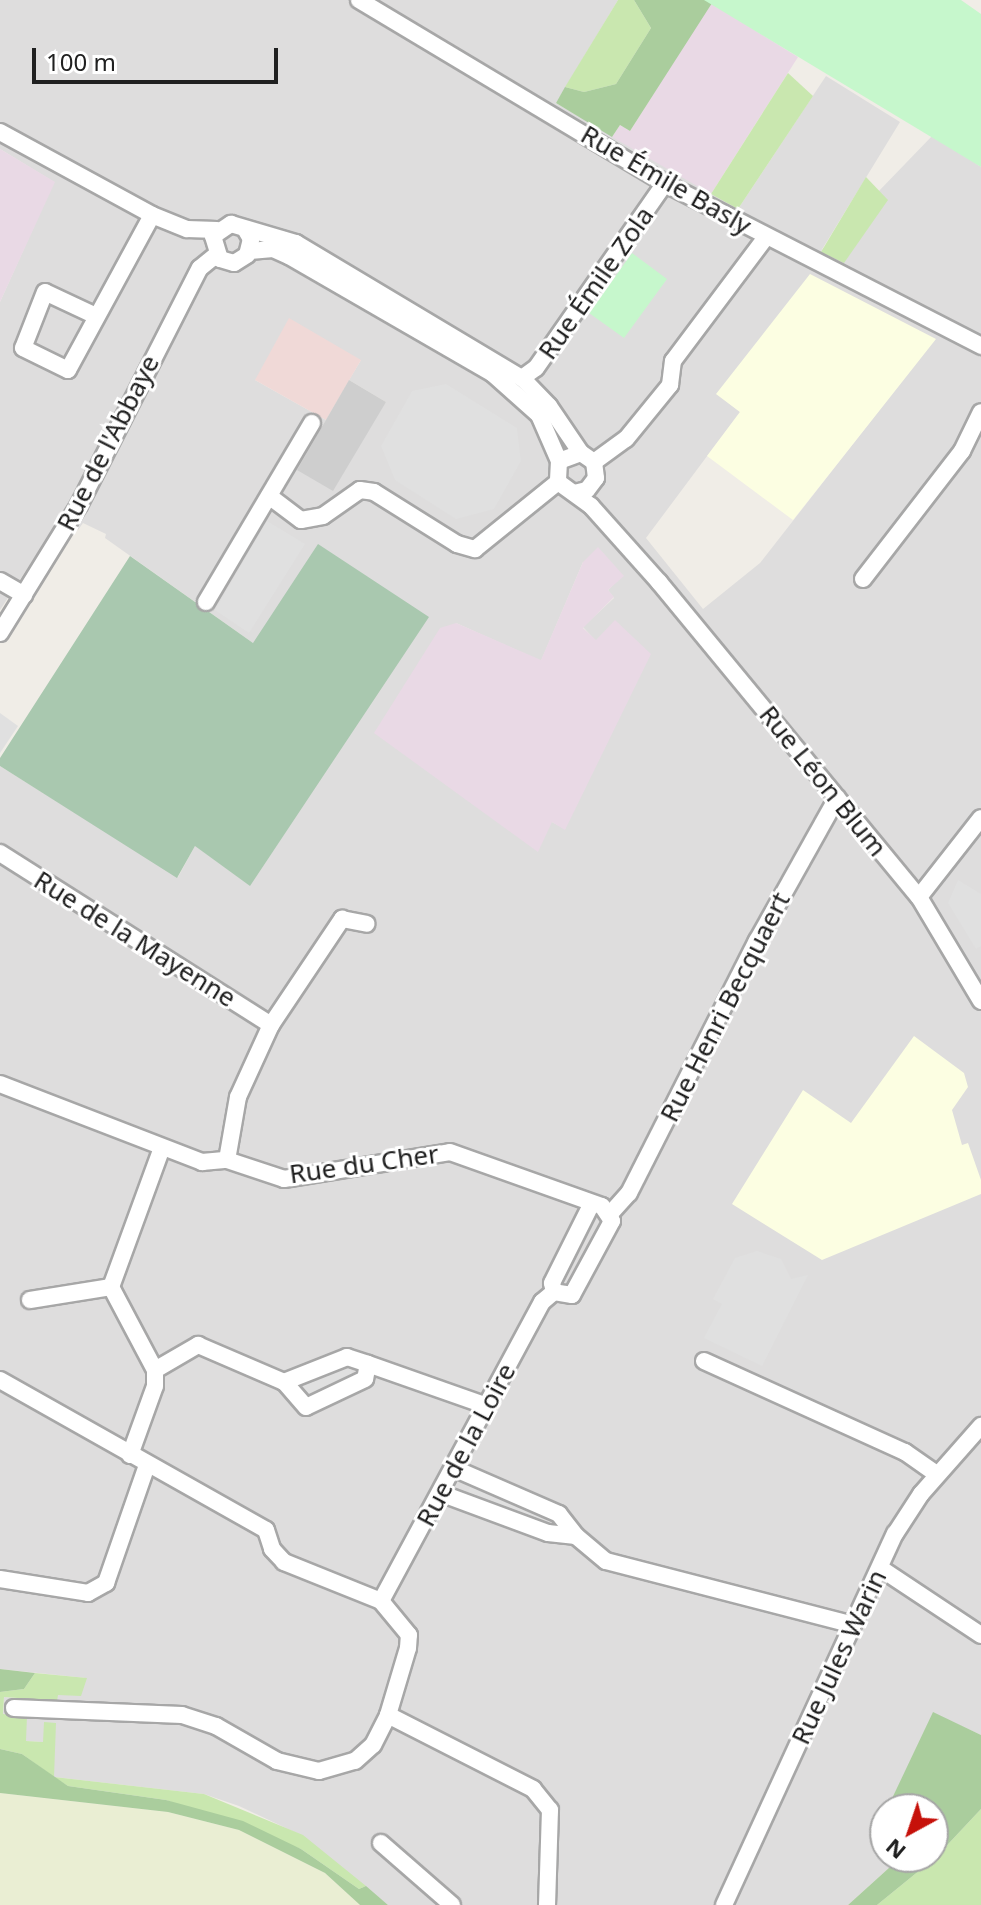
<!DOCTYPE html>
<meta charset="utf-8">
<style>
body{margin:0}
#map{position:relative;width:981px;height:1905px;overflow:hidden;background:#f0ede7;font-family:"Noto Sans",sans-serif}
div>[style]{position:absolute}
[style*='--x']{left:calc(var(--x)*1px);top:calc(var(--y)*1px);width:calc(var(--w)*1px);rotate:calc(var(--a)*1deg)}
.residential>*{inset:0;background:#dedddd}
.commercial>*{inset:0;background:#f0d9d7}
.industrial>*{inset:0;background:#e9d9e5}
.education>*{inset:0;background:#fcfee2}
.religious>*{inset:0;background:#cecece}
.farmland>*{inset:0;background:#eaeed3}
.grass>*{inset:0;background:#c9e7af}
.forest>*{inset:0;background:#aacd9d}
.cemetery>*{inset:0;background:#a9c8af}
.park>*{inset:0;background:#c6f7cc}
.parking>*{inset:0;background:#e0e0e0}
.roads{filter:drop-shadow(2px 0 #a7a7a7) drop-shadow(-2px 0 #a7a7a7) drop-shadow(0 2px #a7a7a7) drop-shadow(0 -2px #a7a7a7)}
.minor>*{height:16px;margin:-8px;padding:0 8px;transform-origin:8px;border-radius:8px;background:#fff}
span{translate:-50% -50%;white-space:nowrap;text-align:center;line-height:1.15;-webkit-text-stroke:6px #fff;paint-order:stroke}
.street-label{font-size:26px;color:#202020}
.north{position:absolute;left:869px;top:1793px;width:80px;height:80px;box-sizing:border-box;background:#fff;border:2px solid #a6a6a6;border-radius:50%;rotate:220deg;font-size:22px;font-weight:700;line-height:32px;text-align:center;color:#202020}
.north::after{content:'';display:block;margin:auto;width:28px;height:36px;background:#c6110a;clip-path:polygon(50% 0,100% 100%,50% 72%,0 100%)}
.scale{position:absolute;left:32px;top:48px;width:246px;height:36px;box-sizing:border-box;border:4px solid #202020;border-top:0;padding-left:10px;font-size:24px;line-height:28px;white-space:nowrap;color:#202020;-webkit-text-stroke:6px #fff;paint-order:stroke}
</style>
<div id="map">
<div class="residential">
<div style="clip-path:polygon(evenodd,0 0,618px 0,556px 103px,738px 209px,826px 76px,900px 122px,821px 251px,933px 135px,981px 167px,981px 1735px,933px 1713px,871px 1844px,890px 1867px,848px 1905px,388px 1905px,303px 1836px,239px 1806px,204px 1794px,54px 1777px,43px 1742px,25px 1741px,3px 1714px,4px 1697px,56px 1701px,57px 1695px,86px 1678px,0 1669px,0 766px,178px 877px,195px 846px,253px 643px,105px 538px,106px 534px,83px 523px,78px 530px,59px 520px,0 610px,0 302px,54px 182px,0 149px,0 0,935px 339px,760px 563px,703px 609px,646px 538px,740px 412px,717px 394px,935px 339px,0 0,361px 360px,349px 380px,386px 402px,298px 470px,326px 420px,255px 380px,361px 360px,0 0,583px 562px,623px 575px,608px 590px,614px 598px,583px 627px,596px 641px,642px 649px,565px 829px,552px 822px,456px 623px,541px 661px,583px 562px)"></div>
</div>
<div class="commercial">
<div style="clip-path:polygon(289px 318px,361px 360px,326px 420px,255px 380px)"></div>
</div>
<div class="industrial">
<div style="clip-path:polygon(711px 3px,798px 57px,711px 194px,612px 137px,620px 125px,630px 131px)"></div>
<div style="clip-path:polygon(0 149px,55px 182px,0 302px)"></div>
<div style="clip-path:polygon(598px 547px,624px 576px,608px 590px,614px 597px,583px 628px,596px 640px,615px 620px,651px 654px,565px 830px,552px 822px,538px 852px,374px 733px,440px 628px,456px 623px,541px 660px,583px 562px)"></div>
</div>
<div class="education">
<div style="clip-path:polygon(810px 274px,936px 339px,793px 520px,707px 456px,740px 412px,716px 394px)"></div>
<div style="clip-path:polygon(914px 1036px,964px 1073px,968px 1087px,952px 1110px,962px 1145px,968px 1143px,981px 1180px,981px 1194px,822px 1260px,732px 1204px,803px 1090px,851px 1123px)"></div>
</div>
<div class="religious">
<div style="clip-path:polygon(349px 380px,386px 402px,333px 491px,297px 470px)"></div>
</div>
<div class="farmland">
<div style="clip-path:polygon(0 1793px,168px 1812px,239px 1830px,325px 1873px,360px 1905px,0 1905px)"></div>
</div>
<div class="grass">
<div style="clip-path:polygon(618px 0,634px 0,651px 28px,616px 84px,584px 92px,565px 87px)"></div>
<div style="clip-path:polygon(788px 73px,813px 96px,738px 209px,711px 194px)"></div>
<div style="clip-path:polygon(866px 177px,888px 200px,844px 263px,821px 252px)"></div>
<div style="clip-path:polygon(35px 1673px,87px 1678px,81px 1696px,58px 1695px,57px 1701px,4px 1697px,3px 1714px,27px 1716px,26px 1741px,43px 1742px,44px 1722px,56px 1723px,54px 1777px,204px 1794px,303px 1835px,366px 1886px,359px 1889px,301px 1849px,166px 1800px,68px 1786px,54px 1777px,22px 1754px,0 1749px,0 1692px,24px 1689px)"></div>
<div style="clip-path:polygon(981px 1809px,981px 1905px,877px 1905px,936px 1857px)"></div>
</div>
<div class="forest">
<div style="clip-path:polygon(634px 0,714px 0,630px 131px,620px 125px,612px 137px,556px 103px,565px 87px,584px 92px,616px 84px,651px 28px)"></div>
<div style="clip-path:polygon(0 1669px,35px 1673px,24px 1689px,0 1692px)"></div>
<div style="clip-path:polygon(933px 1712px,981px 1735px,981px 1809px,936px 1857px,877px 1905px,848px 1905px,890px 1867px,871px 1844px,885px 1813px,885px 1857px,933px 1857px,933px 1809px,887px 1809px)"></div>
<div style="clip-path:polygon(0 1749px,22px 1754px,68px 1786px,166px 1800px,243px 1821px,301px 1849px,359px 1889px,366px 1886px,388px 1905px,360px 1905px,325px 1873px,239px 1830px,168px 1812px,0 1793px)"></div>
</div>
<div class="cemetery">
<div style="clip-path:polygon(318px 544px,429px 617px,250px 886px,195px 846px,177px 878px,0 766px,0 758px,130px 556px,253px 643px)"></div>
</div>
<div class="park">
<div style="clip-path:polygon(704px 0,961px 0,981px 14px,981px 167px)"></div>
<div style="clip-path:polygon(632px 253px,667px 279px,624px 338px,589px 313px)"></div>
</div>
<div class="parking">
<div style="clip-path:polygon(446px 384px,517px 428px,521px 461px,494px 509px,456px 519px,395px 480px,381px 446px,412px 391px)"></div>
<div style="clip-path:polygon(267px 521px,305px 544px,249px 633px,215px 610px)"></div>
<div style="clip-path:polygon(0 713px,18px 726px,0 753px)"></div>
<div style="clip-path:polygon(958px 880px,981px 894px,981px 946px,976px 949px,948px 903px)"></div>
<div style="clip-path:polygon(757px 1251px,781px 1259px,791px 1279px,808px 1275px,762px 1366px,704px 1338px,722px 1304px,713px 1299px,735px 1258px)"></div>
<div style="clip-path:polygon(347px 1357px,353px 1375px,305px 1396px,295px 1378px)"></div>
<div style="clip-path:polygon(474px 1477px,548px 1509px,541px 1531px,464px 1502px)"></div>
</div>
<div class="roads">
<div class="minor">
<div style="--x:359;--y:0;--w:365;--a:30.9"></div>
<div style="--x:672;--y:187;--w:348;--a:27.2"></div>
<div style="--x:0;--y:132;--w:173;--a:28.6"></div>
<div style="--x:152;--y:215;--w:38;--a:22"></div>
<div style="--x:187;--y:229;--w:30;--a:2"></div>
<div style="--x:245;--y:229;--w:12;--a:59"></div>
<div style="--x:251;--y:239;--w:16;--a:104"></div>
<div style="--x:247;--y:255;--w:15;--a:148"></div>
<div style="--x:234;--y:263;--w:15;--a:-164"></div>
<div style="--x:220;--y:259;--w:24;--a:-107"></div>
<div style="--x:213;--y:236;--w:22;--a:-34"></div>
<div style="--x:231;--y:224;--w:68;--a:16.3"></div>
<div style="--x:296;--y:243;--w:263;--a:30.9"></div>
<div style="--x:522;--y:378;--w:39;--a:46"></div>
<div style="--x:549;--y:406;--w:57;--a:55.8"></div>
<div style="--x:250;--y:251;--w:23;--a:-5"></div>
<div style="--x:273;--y:249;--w:17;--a:24"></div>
<div style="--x:289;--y:256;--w:236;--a:30"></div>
<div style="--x:493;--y:374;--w:62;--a:41.7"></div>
<div style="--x:539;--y:415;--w:50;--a:66.5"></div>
<div style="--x:96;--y:316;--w:56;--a:-154.8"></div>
<div style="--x:45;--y:292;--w:60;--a:111.4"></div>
<div style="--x:23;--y:348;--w:50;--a:26.1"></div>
<div style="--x:68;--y:370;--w:176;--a:-61.5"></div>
<div style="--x:522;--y:378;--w:17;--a:-36"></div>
<div style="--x:536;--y:368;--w:226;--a:-55.1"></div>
<div style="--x:594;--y:462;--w:39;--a:-36"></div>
<div style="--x:626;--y:439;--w:70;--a:-50.8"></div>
<div style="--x:670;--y:385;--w:24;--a:-83"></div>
<div style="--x:673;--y:361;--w:155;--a:-53.1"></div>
<div style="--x:574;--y:493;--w:13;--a:-13"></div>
<div style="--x:587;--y:490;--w:15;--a:-53"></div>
<div style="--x:596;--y:478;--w:16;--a:-97"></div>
<div style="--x:594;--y:462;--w:16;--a:-145"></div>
<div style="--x:581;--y:453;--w:23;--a:160"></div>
<div style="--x:559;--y:461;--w:21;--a:93"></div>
<div style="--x:558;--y:482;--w:41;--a:36"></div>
<div style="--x:591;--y:506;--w:102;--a:48.2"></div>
<div style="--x:659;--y:582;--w:408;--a:50.5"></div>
<div style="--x:919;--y:897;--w:121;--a:59.2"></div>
<div style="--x:269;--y:496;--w:40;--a:37"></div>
<div style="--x:301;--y:520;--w:22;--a:-10"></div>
<div style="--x:323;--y:516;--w:45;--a:-35.1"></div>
<div style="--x:360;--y:490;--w:14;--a:8"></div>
<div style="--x:374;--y:492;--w:98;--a:32.1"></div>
<div style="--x:457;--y:544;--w:19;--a:16"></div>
<div style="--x:475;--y:549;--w:107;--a:-38.9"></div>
<div style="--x:863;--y:579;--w:162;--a:-52.3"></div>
<div style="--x:962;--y:451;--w:43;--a:-64"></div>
<div style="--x:0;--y:581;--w:28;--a:30"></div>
<div style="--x:206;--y:602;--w:208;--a:-59.4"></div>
<div style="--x:0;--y:633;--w:150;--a:-58.3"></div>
<div style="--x:79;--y:505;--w:266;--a:-63"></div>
<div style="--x:200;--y:268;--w:21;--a:-39"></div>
<div style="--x:0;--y:853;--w:321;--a:32.4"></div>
<div style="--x:919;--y:897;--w:100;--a:-51.9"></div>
<div style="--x:0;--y:1084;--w:217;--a:21.1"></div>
<div style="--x:202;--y:1162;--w:25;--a:-5"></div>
<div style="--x:227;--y:1160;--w:60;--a:18.4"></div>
<div style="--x:284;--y:1179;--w:168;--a:-9.2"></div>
<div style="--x:450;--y:1152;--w:161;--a:19.6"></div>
<div style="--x:602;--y:1206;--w:18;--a:56"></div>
<div style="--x:612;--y:1221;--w:84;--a:118.4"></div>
<div style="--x:572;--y:1295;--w:18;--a:-171"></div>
<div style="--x:554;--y:1292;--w:9;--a:-103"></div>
<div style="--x:552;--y:1283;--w:89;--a:-63.4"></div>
<div style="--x:227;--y:1160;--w:64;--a:-80.1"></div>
<div style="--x:238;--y:1097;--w:79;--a:-65.4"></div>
<div style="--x:271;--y:1025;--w:128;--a:-56.2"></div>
<div style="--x:342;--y:919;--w:25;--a:11"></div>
<div style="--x:610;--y:1214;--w:28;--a:-48"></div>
<div style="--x:629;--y:1193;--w:283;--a:-63.1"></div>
<div style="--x:757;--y:941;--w:164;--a:-60.8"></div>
<div style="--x:30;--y:1300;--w:82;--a:-9.1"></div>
<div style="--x:704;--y:1361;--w:221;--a:24.4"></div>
<div style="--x:905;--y:1452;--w:39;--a:35"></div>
<div style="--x:368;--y:1364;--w:126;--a:19.4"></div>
<div style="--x:155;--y:1370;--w:50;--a:-30.2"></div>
<div style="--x:198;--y:1345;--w:94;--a:23.3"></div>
<div style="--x:284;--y:1382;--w:68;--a:-21.6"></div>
<div style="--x:347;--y:1357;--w:22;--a:18"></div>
<div style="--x:368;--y:1364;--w:15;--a:101"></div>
<div style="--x:365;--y:1379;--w:65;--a:154.6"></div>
<div style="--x:306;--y:1407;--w:33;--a:-131"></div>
<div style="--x:0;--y:1380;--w:305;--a:29.4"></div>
<div style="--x:266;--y:1530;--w:20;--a:72"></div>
<div style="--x:272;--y:1549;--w:18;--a:47"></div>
<div style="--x:284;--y:1562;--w:105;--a:21.9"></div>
<div style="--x:130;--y:1455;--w:73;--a:-70.1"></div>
<div style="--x:155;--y:1386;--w:16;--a:-90"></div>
<div style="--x:155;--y:1370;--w:94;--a:-117.9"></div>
<div style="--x:111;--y:1287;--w:148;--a:-69.9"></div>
<div style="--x:440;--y:1493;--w:115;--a:20.3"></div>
<div style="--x:548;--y:1533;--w:28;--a:6"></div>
<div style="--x:576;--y:1536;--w:28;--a:-128"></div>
<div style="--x:559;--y:1514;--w:116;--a:-156.5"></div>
<div style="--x:576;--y:1536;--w:39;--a:40"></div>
<div style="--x:606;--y:1561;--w:255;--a:14.5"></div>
<div style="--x:880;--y:1568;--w:121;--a:33.6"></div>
<div style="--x:0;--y:1579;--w:89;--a:9"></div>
<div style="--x:88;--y:1593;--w:21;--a:-29"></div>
<div style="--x:106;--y:1583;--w:125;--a:-70.8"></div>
<div style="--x:381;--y:1601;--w:340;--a:-61.7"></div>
<div style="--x:542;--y:1302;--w:16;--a:-40"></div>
<div style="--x:14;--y:1708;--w:168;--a:2.4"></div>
<div style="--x:182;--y:1715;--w:36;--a:18"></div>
<div style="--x:216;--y:1726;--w:70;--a:29.8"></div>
<div style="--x:277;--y:1761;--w:43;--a:13.4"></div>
<div style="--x:319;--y:1771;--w:37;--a:-16"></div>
<div style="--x:355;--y:1761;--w:24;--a:-42"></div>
<div style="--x:373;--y:1745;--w:34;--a:-63"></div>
<div style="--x:388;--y:1715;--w:70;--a:-73.4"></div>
<div style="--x:408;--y:1648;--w:13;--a:-86"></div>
<div style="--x:409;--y:1635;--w:44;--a:-129.5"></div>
<div style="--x:388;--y:1715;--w:163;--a:27"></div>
<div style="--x:533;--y:1789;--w:27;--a:51"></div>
<div style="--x:550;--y:1810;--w:95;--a:91.8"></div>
<div style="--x:381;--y:1843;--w:94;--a:41.1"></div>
<div style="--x:724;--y:1905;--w:409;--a:-65.3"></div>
<div style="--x:895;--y:1534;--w:48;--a:-57"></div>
<div style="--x:921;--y:1494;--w:91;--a:-48.6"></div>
</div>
</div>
<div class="street-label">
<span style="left:666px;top:180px;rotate:30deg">Rue Émile Basly</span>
<span style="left:596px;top:283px;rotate:-55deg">Rue Émile Zola</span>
<span style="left:108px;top:443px;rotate:-63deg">Rue de l'Abbaye</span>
<span style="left:823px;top:781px;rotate:51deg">Rue Léon Blum</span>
<span style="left:135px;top:939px;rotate:32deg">Rue de la Mayenne</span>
<span style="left:725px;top:1007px;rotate:-63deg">Rue Henri Becquaert</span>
<span style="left:364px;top:1164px;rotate:-8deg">Rue du Cher</span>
<span style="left:466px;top:1445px;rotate:-62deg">Rue de la Loire</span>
<span style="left:839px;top:1657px;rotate:-65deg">Rue Jules Warin</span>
</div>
<div class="north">N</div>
<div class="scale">100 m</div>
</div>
